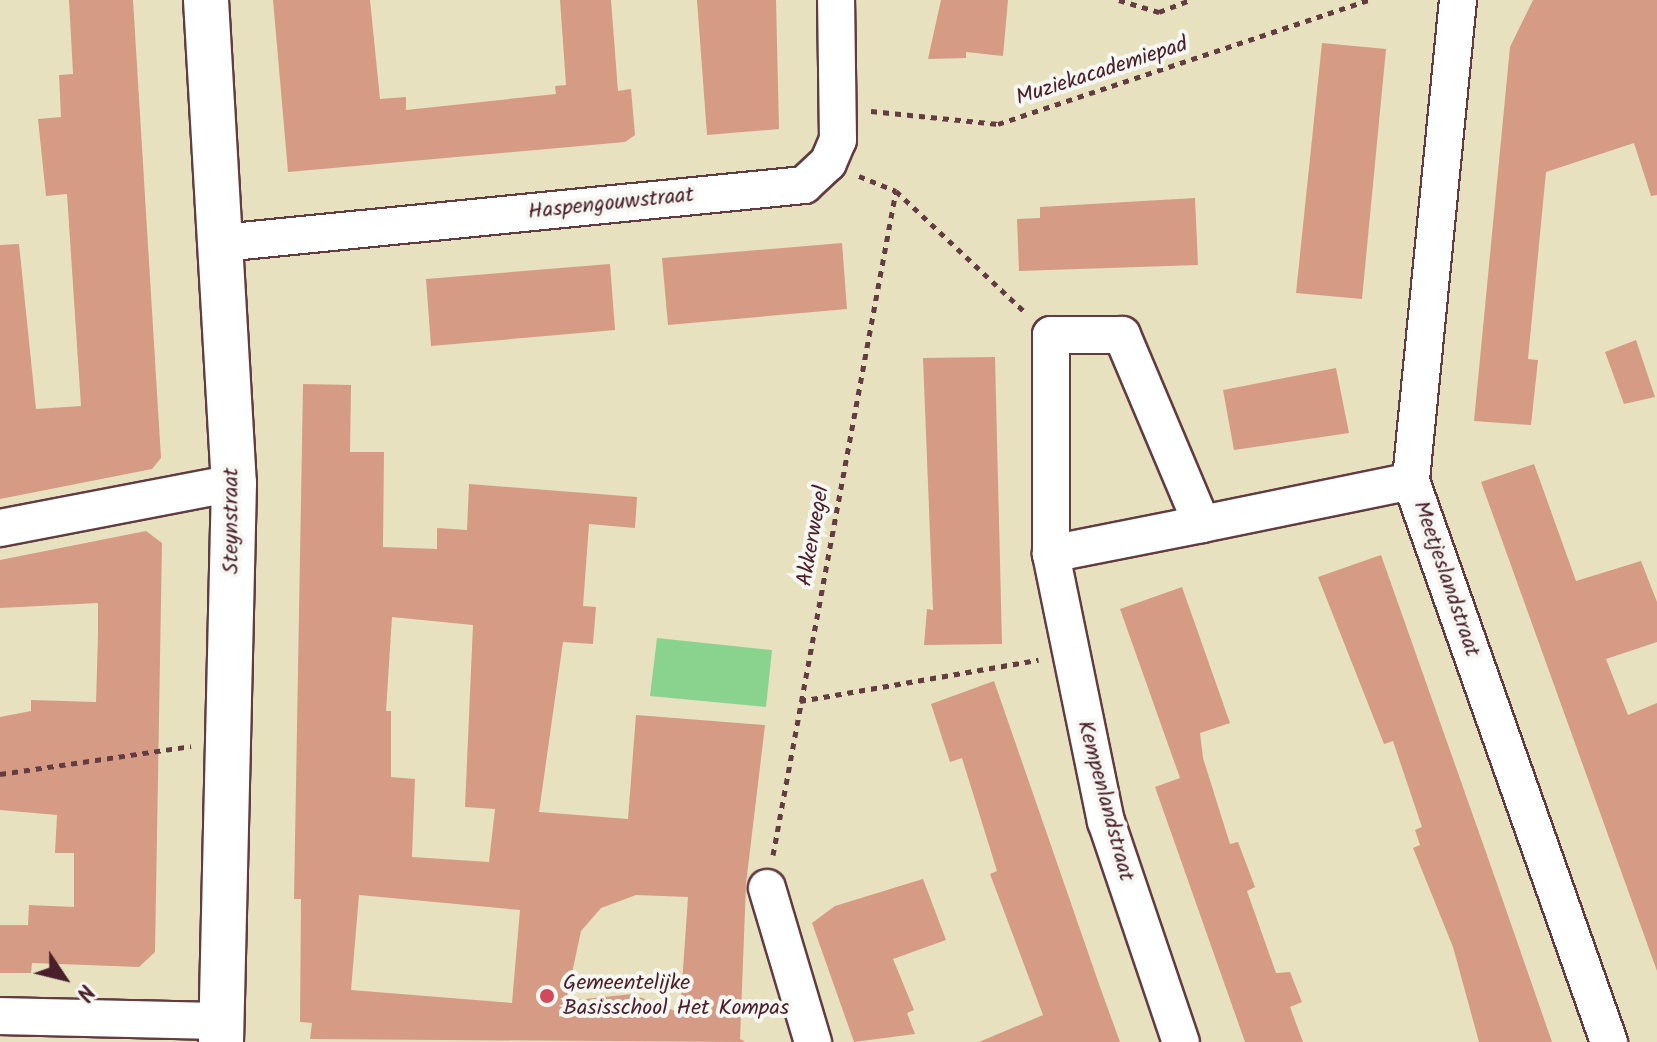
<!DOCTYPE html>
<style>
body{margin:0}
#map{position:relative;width:1657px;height:1042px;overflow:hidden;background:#e7e1bf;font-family:Kalam,sans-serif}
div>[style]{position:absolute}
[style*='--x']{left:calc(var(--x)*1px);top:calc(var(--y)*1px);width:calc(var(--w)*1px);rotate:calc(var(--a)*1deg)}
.green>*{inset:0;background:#8ad38e}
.building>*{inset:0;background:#d69b84}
.path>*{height:5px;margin-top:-2.5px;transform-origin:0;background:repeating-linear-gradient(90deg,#623c41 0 6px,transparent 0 12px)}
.roads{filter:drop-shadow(2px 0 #623c41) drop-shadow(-2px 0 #623c41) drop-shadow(0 2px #623c41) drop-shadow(0 -2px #623c41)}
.minor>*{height:36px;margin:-18px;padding:0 18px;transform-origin:18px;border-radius:18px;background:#fff}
.tertiary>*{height:44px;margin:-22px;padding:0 22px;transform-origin:22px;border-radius:22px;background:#fff}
.dots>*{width:22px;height:22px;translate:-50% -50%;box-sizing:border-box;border:4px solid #f6f6f2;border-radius:50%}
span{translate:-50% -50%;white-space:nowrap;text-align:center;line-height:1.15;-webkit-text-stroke:8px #f6f6f2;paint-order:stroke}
.street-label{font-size:22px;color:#4a1f2b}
.poi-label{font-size:22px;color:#4a1f2b}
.left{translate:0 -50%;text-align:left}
.north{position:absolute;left:24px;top:938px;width:80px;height:80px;-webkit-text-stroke:6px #f6f6f2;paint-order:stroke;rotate:125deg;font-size:22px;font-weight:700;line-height:32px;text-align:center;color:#4a1f2b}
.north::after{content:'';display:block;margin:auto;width:28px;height:36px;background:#4a1f2b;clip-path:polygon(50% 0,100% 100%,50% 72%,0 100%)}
</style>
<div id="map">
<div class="green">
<div style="clip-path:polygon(657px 638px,772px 650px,766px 707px,650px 696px)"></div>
</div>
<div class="building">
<div style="clip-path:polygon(69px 0,133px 0,161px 458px,152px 469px,0 499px,0 245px,19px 244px,36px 409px,81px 406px,67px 194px,46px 196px,38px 119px,61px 117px,59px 75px,73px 74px)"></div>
<div style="clip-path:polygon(273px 0,370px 0,380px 99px,406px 97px,406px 110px,556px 94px,555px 86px,566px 85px,560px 0,611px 0,618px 91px,631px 89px,635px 135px,625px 142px,288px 172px)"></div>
<div style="clip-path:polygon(697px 0,776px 0,779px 129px,707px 135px)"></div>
<div style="clip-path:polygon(941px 0,1008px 0,1003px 56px,966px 52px,966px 58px,928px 59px)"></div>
<div style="clip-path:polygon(1533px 0,1657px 0,1657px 195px,1651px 196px,1634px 143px,1546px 172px,1528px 359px,1538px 360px,1531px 425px,1474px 421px,1510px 47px)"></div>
<div style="clip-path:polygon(1322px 43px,1386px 49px,1362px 299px,1296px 293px)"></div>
<div style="clip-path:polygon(1195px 198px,1198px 265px,1019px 271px,1017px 219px,1040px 218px,1040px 207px)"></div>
<div style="clip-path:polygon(842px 243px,847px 309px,668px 325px,662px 258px)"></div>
<div style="clip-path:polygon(610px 264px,615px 330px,431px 346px,426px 279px)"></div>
<div style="clip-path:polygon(1636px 340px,1655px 397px,1624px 404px,1605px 352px)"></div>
<div style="clip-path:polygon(995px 357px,1002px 644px,924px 645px,927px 609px,933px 610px,923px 358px)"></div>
<div style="clip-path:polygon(1336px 368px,1349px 433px,1234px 450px,1223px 390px)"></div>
<div style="clip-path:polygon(evenodd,303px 384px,351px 385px,350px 452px,384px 452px,383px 547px,437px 549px,437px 528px,467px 530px,469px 484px,637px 497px,635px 528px,589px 524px,583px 606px,596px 607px,593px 644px,563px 642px,539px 812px,628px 819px,636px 715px,765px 725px,746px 884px,740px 1039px,746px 1042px,310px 1039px,312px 1023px,300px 1022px,301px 899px,294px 899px,303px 384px,392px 617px,473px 625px,465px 807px,495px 809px,489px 862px,412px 857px,415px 779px,391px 777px,391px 711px,386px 711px,392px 617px,303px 384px,359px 895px,520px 910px,512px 1003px,351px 990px,359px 895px,303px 384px,636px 895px,688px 897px,680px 1013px,632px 994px,566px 1001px,581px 931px,601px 908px,636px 895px)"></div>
<div style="clip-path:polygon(1534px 464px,1576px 581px,1641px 561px,1657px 602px,1657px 642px,1606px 659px,1628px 715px,1657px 703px,1657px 971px,1481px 482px)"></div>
<div style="clip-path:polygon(146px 531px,162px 543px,155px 952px,139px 967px,32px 963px,31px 973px,0 973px,0 925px,28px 925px,29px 905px,74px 907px,74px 853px,55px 853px,57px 815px,0 810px,0 717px,31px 711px,31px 700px,96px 702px,98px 635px,98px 603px,0 608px,0 560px)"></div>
<div style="clip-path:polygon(1381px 555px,1494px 875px,1552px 1042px,1479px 1042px,1453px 947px,1413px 848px,1420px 845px,1415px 830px,1422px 827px,1393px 741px,1384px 744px,1318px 577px)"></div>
<div style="clip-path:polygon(1182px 587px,1230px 723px,1200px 733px,1203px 758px,1230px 844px,1238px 842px,1255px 887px,1247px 891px,1276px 973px,1290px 972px,1302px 1002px,1290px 1007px,1303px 1042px,1245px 1042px,1155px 787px,1180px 778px,1120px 609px)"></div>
<div style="clip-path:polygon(994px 681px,1100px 987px,1120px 1042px,979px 1042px,1043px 1015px,990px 874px,997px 871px,962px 758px,950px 762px,931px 704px)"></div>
<div style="clip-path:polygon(923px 879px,946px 940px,893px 959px,914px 1010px,907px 1013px,915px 1034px,854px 1042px,812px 923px,835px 906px)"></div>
</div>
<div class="path">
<div style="--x:1119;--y:0;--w:42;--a:16.7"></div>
<div style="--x:1159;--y:12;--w:33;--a:-21"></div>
<div style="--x:871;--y:111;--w:128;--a:5.8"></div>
<div style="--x:998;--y:124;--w:391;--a:-18.5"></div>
<div style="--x:859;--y:176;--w:40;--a:22"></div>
<div style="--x:896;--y:191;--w:178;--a:43.2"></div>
<div style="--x:800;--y:701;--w:242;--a:-9.8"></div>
<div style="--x:0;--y:774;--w:193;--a:-8.3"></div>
<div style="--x:773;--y:855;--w:675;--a:-79.51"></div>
</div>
<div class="roads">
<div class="minor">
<div style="--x:1458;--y:0;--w:483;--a:95.6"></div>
<div style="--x:1411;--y:481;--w:595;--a:70.56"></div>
<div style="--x:222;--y:243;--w:585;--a:-5.69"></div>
<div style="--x:804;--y:185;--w:33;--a:-43"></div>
<div style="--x:828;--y:163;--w:25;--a:-67"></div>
<div style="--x:838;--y:140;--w:140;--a:-90.8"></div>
<div style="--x:1202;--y:524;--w:154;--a:168.8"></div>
<div style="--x:1051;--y:554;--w:219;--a:-90"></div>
<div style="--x:1051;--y:335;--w:71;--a:0"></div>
<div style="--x:1122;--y:335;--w:205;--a:67.1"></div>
<div style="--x:1202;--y:524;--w:213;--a:-11.6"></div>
<div style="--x:0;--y:528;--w:238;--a:-10.9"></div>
<div style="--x:1051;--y:554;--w:273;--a:78.4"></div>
<div style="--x:1106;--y:821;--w:233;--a:71.3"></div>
<div style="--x:767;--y:888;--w:161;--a:73.4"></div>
<div style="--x:0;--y:1016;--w:221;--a:1.3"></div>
</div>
<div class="tertiary">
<div style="--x:206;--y:0;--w:484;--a:86.7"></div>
<div style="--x:234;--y:483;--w:559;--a:91.33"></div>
</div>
</div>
<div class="dots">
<div style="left:547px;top:996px;background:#d1495b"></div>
</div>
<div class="street-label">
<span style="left:1102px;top:72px;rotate:-18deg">Muziekacademiepad</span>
<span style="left:611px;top:204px;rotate:-6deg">Haspengouwstraat</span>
<span style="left:232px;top:521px;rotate:-90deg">Steynstraat</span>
<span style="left:814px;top:536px;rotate:-80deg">Akkerwegel</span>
<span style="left:1446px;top:579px;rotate:71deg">Meetjeslandstraat</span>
<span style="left:1105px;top:801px;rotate:75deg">Kempenlandstraat</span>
</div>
<div class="poi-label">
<span class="left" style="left:563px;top:996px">Gemeentelijke<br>Basisschool Het Kompas</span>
</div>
<div class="north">N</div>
</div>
